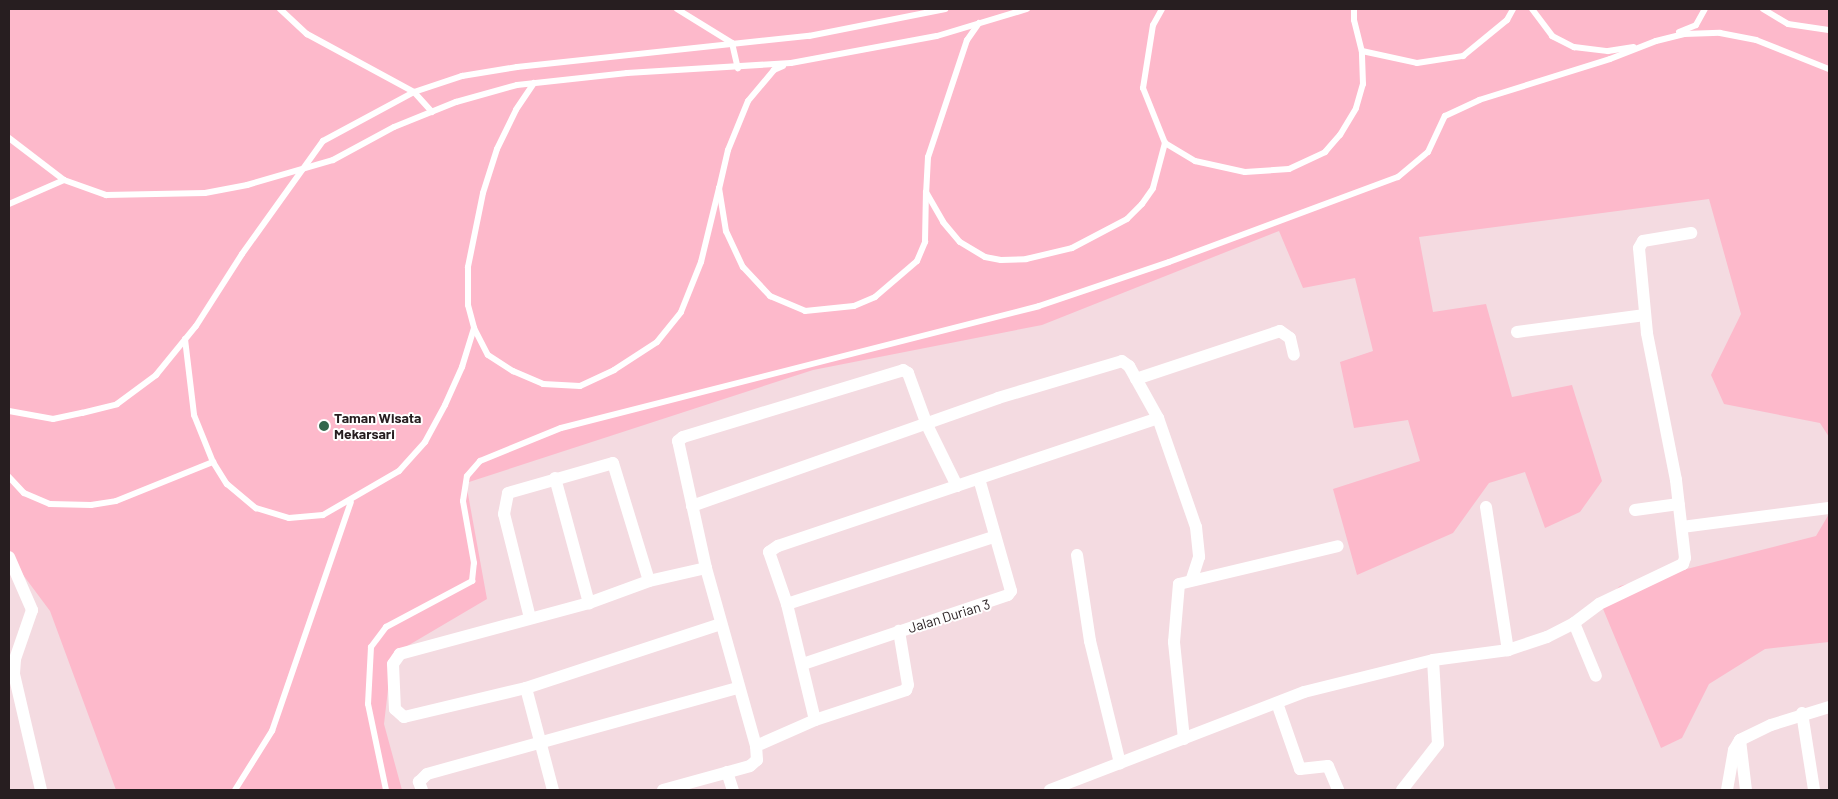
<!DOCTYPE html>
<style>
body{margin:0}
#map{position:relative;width:1838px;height:799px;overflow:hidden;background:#f4dbe1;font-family:Barlow,sans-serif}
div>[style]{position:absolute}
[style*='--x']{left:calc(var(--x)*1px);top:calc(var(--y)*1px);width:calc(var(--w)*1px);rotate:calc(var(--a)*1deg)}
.green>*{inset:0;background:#fdb9cb}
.service>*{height:6px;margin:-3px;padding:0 3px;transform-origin:3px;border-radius:3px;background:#fff}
.minor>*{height:12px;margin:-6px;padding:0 6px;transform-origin:6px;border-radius:6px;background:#fff}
.dots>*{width:14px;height:14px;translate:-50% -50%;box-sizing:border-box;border:2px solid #fff;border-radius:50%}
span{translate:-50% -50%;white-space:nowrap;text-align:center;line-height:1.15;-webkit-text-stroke:4px #fff;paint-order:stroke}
.poi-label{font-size:14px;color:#271e20;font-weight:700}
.left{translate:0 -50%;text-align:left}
.street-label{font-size:14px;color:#271e20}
.frame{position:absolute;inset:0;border:10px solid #271e20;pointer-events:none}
</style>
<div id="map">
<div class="green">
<div style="clip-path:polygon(9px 9px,1829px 9px,1829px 437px,1820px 423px,1724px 404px,1711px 375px,1741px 314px,1709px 199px,1419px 237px,1433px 312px,1486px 304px,1512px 397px,1572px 385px,1602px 481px,1580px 512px,1545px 528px,1525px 472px,1489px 483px,1453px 533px,1357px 575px,1333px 489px,1420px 461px,1408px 420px,1354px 428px,1340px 362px,1373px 351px,1355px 278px,1303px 288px,1279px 231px,1042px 325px,813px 370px,466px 483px,487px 599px,392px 655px,384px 724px,402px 790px,116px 790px,50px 611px,9px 556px)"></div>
<div style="clip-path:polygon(1829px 514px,1829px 642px,1765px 649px,1709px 684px,1682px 738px,1661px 748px,1601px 604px,1620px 586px,1816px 536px)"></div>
</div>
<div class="service">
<div style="--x:280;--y:9;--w:37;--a:43"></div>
<div style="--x:307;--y:34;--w:122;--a:28.5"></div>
<div style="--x:414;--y:92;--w:27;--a:48"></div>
<div style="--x:677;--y:9;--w:65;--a:31.7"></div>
<div style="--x:732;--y:43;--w:26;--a:77"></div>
<div style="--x:1162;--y:9;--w:18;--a:119"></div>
<div style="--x:1153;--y:25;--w:64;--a:99"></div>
<div style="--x:1143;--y:88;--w:59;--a:68.2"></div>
<div style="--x:1165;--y:143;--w:35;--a:31"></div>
<div style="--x:1195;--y:161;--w:51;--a:12.4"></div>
<div style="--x:1245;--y:172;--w:44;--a:-3.9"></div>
<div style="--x:1289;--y:169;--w:40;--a:-25"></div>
<div style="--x:1325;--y:152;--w:23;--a:-49"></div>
<div style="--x:1340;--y:135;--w:31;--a:-59"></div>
<div style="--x:1356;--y:108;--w:25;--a:-74"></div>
<div style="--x:1363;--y:84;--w:33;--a:-92"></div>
<div style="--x:1354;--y:9;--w:11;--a:90"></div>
<div style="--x:1354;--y:20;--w:32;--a:76"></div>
<div style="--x:1362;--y:51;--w:56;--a:12.3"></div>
<div style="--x:1417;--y:63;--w:47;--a:-8.7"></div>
<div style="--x:1463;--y:56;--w:57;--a:-39.3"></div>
<div style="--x:1507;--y:20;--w:13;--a:-61"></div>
<div style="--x:1532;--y:9;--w:34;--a:53"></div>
<div style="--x:1552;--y:36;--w:25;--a:27"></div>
<div style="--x:1574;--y:47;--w:34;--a:7"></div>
<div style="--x:1608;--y:51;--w:26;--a:-9"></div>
<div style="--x:1763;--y:9;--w:29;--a:31"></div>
<div style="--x:1788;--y:24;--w:41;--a:8.3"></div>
<div style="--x:979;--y:23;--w:21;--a:125"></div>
<div style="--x:967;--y:40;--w:123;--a:108.4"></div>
<div style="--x:928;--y:157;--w:35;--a:93"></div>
<div style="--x:926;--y:192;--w:34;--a:60"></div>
<div style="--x:943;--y:222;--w:26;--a:50"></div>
<div style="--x:960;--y:242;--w:29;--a:31"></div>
<div style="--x:985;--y:257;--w:16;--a:11"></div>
<div style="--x:1001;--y:260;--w:25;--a:-2"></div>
<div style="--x:1026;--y:259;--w:47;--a:-13.4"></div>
<div style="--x:1072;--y:248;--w:62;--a:-27.8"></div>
<div style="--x:1127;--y:219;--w:21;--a:-45"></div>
<div style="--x:1142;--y:204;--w:19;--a:-55"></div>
<div style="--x:1153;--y:188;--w:47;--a:-75.1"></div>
<div style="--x:1679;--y:32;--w:18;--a:-22"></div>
<div style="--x:1696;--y:25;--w:18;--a:-61"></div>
<div style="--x:783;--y:66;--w:10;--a:156"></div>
<div style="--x:774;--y:70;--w:40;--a:130"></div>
<div style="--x:748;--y:101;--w:53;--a:112.2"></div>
<div style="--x:728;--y:150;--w:39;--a:103"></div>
<div style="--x:719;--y:188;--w:44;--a:80.8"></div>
<div style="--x:726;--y:231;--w:40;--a:65"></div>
<div style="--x:743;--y:267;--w:40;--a:47"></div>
<div style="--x:770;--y:296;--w:38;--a:23"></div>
<div style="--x:805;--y:311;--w:49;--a:-5.8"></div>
<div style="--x:854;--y:306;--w:23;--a:-23"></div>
<div style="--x:875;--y:297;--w:55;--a:-40.6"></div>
<div style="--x:917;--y:261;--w:21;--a:-67"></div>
<div style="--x:925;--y:242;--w:50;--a:-88.9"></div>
<div style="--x:534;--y:83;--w:32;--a:124"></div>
<div style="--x:516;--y:110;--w:43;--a:116"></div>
<div style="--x:497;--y:149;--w:46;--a:107.7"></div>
<div style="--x:483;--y:193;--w:76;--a:101.5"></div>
<div style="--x:468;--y:267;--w:38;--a:90"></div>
<div style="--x:468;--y:305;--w:24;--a:75"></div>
<div style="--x:474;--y:328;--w:30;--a:63"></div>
<div style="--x:488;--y:355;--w:30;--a:33"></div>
<div style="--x:513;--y:371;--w:33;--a:23"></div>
<div style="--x:543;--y:384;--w:37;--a:3"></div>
<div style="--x:580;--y:386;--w:38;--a:-25"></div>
<div style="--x:614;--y:370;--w:51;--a:-33.1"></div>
<div style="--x:657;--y:342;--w:38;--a:-51"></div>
<div style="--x:681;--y:312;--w:54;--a:-68.2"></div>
<div style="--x:701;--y:262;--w:76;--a:-76.3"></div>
<div style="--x:9;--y:138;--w:69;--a:37.4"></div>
<div style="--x:9;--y:204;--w:60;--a:-23.6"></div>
<div style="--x:64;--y:180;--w:45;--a:19.7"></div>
<div style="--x:106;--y:195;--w:99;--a:-1.2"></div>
<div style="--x:205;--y:193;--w:43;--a:-10.8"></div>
<div style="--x:247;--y:185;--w:90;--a:-16.2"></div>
<div style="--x:333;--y:160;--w:69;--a:-28.4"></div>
<div style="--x:394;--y:127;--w:67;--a:-22"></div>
<div style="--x:456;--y:102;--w:63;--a:-15.6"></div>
<div style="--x:517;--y:85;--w:111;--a:-6.2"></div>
<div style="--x:627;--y:73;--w:164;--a:-3.5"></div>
<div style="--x:791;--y:63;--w:148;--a:-10.5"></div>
<div style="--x:937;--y:36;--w:94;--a:-16.7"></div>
<div style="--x:185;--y:339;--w:77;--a:83.2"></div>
<div style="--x:194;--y:415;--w:51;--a:68"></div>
<div style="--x:213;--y:462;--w:26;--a:58"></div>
<div style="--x:227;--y:484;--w:38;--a:40"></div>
<div style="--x:256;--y:508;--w:34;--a:17"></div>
<div style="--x:289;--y:518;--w:34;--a:-5"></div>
<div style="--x:323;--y:515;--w:88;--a:-30.1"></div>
<div style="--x:399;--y:471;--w:39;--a:-48"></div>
<div style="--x:425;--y:442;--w:42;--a:-61.6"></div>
<div style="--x:445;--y:405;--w:42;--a:-65.9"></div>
<div style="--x:462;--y:367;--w:41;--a:-72.9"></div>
<div style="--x:9;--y:411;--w:45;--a:10.3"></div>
<div style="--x:53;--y:419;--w:30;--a:-12"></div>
<div style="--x:82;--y:413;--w:36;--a:-14"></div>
<div style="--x:117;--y:404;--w:49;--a:-36.6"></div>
<div style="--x:156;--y:375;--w:63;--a:-50.8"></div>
<div style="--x:196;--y:326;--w:85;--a:-57.4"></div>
<div style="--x:242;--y:254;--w:139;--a:-54.4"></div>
<div style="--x:323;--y:141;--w:103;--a:-28.3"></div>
<div style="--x:414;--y:92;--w:51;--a:-18.4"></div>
<div style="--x:462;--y:76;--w:56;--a:-9.3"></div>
<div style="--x:517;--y:67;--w:294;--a:-6.1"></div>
<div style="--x:809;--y:36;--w:139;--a:-11.2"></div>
<div style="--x:9;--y:477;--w:22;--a:47"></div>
<div style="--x:24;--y:493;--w:28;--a:23"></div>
<div style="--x:50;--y:504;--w:41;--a:1.4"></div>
<div style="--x:91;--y:505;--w:25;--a:-9"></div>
<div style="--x:116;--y:501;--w:105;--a:-21.9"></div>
<div style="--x:235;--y:790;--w:70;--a:-57.9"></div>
<div style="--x:272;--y:731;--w:242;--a:-71"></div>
<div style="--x:386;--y:790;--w:88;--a:-101.8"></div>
<div style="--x:368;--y:704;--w:57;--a:-87"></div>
<div style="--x:371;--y:647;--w:25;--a:-53"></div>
<div style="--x:386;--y:627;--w:98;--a:-28.1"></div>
<div style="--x:472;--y:581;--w:18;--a:-84"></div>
<div style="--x:474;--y:563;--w:63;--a:-100.1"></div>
<div style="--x:463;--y:501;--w:25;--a:-81"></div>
<div style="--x:467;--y:476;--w:20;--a:-49"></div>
<div style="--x:480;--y:461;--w:87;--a:-22.2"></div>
<div style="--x:561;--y:428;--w:493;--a:-14.3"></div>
<div style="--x:1039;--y:306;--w:137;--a:-18.7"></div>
<div style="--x:1169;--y:262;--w:244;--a:-20.4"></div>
<div style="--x:1398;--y:177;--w:39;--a:-40"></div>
<div style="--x:1428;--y:152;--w:40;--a:-65"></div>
<div style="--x:1445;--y:116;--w:38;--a:-25"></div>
<div style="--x:1479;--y:100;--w:137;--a:-17.4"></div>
<div style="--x:1610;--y:59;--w:49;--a:-21.4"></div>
<div style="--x:1656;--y:41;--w:29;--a:-14"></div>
<div style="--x:1684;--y:34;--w:36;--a:-2"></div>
<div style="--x:1720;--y:33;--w:37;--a:11"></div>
<div style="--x:1756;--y:40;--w:79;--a:21.7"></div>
</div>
<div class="minor">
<div style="--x:1517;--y:332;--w:129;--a:-7.6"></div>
<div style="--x:1136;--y:379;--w:152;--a:-18.4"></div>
<div style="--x:1280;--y:331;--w:12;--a:35"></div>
<div style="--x:1290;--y:338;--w:17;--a:77"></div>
<div style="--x:555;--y:478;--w:130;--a:74.8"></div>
<div style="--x:692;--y:506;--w:324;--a:-19.4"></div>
<div style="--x:998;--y:398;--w:129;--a:-16.6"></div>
<div style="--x:1122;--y:361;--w:9;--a:36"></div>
<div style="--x:1129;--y:366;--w:60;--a:60.9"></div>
<div style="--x:1158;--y:418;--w:115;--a:70.8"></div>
<div style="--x:1196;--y:527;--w:30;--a:84"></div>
<div style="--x:1199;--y:557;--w:23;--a:108"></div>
<div style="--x:1486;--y:507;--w:145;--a:81.3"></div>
<div style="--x:1635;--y:510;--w:44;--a:-7.8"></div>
<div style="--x:1682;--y:527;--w:148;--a:-7.4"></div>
<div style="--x:1077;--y:555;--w:87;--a:81.4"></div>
<div style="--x:1090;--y:641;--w:126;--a:76.2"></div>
<div style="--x:9;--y:557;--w:58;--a:66.5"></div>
<div style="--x:32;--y:610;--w:52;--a:109.1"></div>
<div style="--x:15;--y:659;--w:15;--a:94"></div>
<div style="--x:14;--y:674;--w:119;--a:76.9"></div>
<div style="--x:706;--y:568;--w:58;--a:167.2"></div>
<div style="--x:649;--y:581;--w:64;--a:159.9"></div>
<div style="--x:589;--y:603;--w:196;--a:164.9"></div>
<div style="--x:400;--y:654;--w:12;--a:125"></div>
<div style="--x:393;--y:664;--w:45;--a:87.5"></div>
<div style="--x:395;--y:709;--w:12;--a:42"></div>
<div style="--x:404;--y:717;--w:125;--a:-13.4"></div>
<div style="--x:526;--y:688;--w:205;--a:-18.2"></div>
<div style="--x:787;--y:604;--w:217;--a:-18"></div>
<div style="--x:530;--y:618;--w:107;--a:-104"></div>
<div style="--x:504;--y:514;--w:21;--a:-79"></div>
<div style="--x:508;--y:493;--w:109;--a:-15.9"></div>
<div style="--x:613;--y:463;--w:123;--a:73"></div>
<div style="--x:1574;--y:623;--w:57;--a:67.5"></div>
<div style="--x:803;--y:664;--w:216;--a:-18.6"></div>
<div style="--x:1008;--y:595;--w:5;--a:-53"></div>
<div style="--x:1011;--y:591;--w:116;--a:-105.9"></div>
<div style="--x:526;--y:688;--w:106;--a:75.2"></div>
<div style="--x:1277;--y:703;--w:70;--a:70.8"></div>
<div style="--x:1300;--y:769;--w:28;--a:-6"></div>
<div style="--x:1328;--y:766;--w:26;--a:67"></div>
<div style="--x:1802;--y:713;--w:78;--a:81.1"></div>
<div style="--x:815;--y:720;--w:119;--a:-103.6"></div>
<div style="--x:787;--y:604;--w:55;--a:-109.1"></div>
<div style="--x:769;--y:552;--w:11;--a:-34"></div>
<div style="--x:778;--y:546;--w:401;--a:-18.6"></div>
<div style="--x:1184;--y:739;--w:98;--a:-95.9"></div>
<div style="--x:1174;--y:642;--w:58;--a:-85.1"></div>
<div style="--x:1179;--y:584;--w:163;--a:-13.4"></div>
<div style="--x:1740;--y:740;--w:50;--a:83.2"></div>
<div style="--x:756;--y:746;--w:64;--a:-23.8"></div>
<div style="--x:815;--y:720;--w:96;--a:-18.2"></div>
<div style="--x:906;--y:690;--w:5;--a:-68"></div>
<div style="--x:908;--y:685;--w:55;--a:-99.5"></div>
<div style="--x:727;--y:772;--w:19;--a:72"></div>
<div style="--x:422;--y:790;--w:9;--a:-111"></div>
<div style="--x:419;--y:782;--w:11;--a:-45"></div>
<div style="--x:427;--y:774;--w:323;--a:-15.5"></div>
<div style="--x:663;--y:790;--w:90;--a:-15.4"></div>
<div style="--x:750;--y:766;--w:9;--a:-41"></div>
<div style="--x:757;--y:760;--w:14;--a:-94"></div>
<div style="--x:756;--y:746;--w:185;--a:-105.7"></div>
<div style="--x:706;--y:568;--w:130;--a:-102.4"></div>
<div style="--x:678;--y:441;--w:6;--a:-39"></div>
<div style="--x:683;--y:437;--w:230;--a:-16.9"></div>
<div style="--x:903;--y:370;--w:6;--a:31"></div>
<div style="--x:908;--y:373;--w:55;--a:69.9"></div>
<div style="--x:927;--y:425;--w:68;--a:63.8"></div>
<div style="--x:1050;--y:790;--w:272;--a:-21.1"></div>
<div style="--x:1304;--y:692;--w:133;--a:-13.9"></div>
<div style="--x:1433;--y:660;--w:76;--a:-7.6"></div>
<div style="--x:1508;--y:650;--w:41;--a:-18.4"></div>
<div style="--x:1547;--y:637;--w:30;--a:-27"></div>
<div style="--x:1574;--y:623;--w:31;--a:-37"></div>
<div style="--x:1599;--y:604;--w:93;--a:-25.5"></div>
<div style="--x:1683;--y:564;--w:6;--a:-72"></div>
<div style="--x:1685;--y:558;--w:79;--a:-96.6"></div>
<div style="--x:1676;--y:480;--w:150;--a:-101.2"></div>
<div style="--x:1647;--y:333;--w:85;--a:-95.4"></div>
<div style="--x:1639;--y:248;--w:8;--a:-60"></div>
<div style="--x:1643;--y:241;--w:49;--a:-9.5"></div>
<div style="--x:1402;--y:790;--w:58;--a:-52"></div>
<div style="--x:1438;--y:744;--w:84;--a:-93.4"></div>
<div style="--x:1727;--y:790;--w:41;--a:-80.1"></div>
<div style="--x:1734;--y:750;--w:12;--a:-59"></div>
<div style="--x:1740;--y:740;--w:34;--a:-26"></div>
<div style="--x:1771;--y:725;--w:61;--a:-17.2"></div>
</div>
<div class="dots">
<div style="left:324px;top:426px;background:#31664b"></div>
</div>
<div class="poi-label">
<span class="left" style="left:334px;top:426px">Taman Wisata<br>Mekarsari</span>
</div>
<div class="street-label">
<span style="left:949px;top:616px;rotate:-17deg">Jalan Durian 3</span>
</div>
<div class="frame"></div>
</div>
